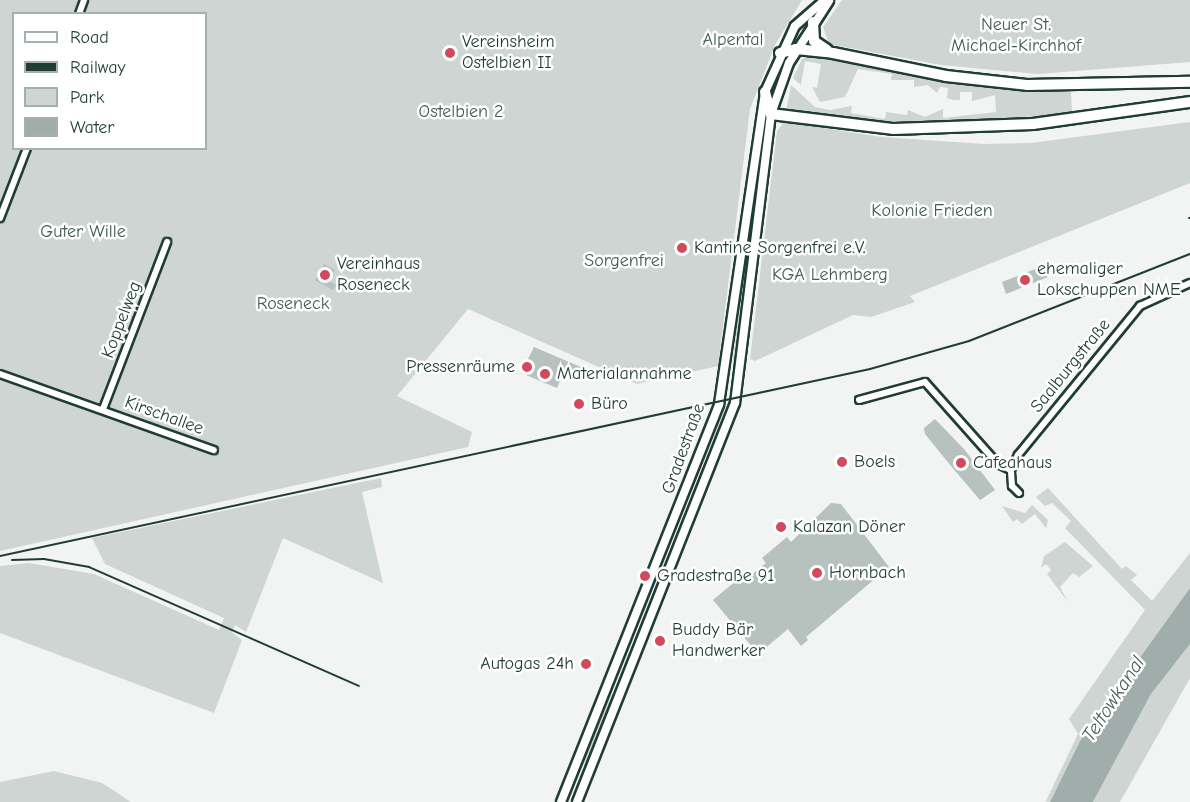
<!DOCTYPE html>
<meta charset="utf-8">
<style>
body{margin:0}
#map{position:relative;width:1190px;height:802px;overflow:hidden;background:#f2f3f3;font-family:"Comic Neue",sans-serif}
div>[style]{position:absolute}
[style*='--x']{left:calc(var(--x)*1px);top:calc(var(--y)*1px);width:calc(var(--w)*1px);rotate:calc(var(--a)*1deg)}
.green>*{inset:0;background:#ced5d3}
.water>*{inset:0;background:#a1adaa}
.building>*{inset:0;background:#b7c1bd}
.roads{filter:drop-shadow(2px 0 #1f3d34) drop-shadow(-2px 0 #1f3d34) drop-shadow(0 2px #1f3d34) drop-shadow(0 -2px #1f3d34)}
.street>*{height:6px;margin:-3px;padding:0 3px;transform-origin:3px;border-radius:3px;background:#fff}
.secondary>*{height:8px;margin:-4px;padding:0 4px;transform-origin:4px;border-radius:4px;background:#fff}
.highway>*{height:10px;margin:-5px;padding:0 5px;transform-origin:5px;border-radius:5px;background:#fff}
.rail>*{height:2px;margin:-1px;padding:0 1px;transform-origin:1px;border-radius:1px;background:#1f3d34}
.dots>*{width:16px;height:16px;translate:-50% -50%;box-sizing:border-box;border:3px solid #fff;border-radius:50%}
span{translate:-50% -50%;white-space:nowrap;text-align:center;line-height:1.15;-webkit-text-stroke:5px #fff;paint-order:stroke}
.park-label{font-size:18px;color:#425b54}
.poi-label{font-size:18px;color:#1f3d34}
.left{translate:0 -50%;text-align:left}
.right{translate:-100% -50%;text-align:right}
.street-label{font-size:18px;color:#1f3d34}
.water-label{font-size:20px;color:#465f57;font-style:italic}
.legend{position:absolute;left:12px;top:12px;width:195px;height:138px;box-sizing:border-box;background:#fff;border:2px solid #a5b1ae;margin:0;padding:8px 10px;list-style:none;font-size:18px;color:#1f3d34}
.legend li{display:flex;align-items:center;gap:12px;height:30px}
.legend b{width:30px;border:2px solid #a5b1ae}
</style>
<div id="map">
<div class="green">
<div style="clip-path:polygon(evenodd,0 0,802px 0,775px 45px,750px 109px,718px 366px,637px 384px,468px 309px,397px 396px,472px 432px,468px 447px,0 551px,0 0,14px 14px,206px 14px,206px 148px,14px 148px,14px 14px)"></div>
<div style="clip-path:polygon(842px 0,1190px 0,1190px 62px,1038px 74px,941px 65px,829px 44px,823px 27px)"></div>
<div style="clip-path:polygon(813px 55px,960px 83px,1071px 92px,1072px 114px,894px 124px,786px 112px,791px 85px,815px 107px,830px 110px,852px 106px,851px 113px,885px 119px,886px 112px,907px 115px,908px 110px,925px 117px,943px 109px,943px 118px,996px 112px,995px 95px,972px 101px,972px 92px,960px 92px,960px 100px,954px 100px,947px 98px,948px 88px,940px 87px,937px 93px,928px 85px,914px 87px,914px 80px,891px 80px,892px 74px,858px 69px,845px 97px,820px 102px,812px 87px,817px 88px,821px 64px,805px 61px,801px 85px,793px 78px,802px 59px)"></div>
<div style="clip-path:polygon(784px 122px,882px 137px,984px 144px,1031px 143px,1190px 122px,1190px 183px,910px 296px,915px 302px,871px 317px,853px 315px,755px 361px,750px 359px,777px 131px)"></div>
<div style="clip-path:polygon(756px 156px,759px 157px,735px 363px,733px 362px)"></div>
<div style="clip-path:polygon(381px 478px,382px 487px,362px 492px,383px 583px,283px 538px,246px 632px,235px 625px,232px 632px,242px 640px,214px 713px,0 633px,0 566px,29px 563px,94px 574px,219px 630px,224px 618px,105px 564px,92px 538px)"></div>
<div style="clip-path:polygon(1048px 488px,1122px 569px,1126px 566px,1137px 575px,1131px 580px,1152px 601px,1190px 553px,1190px 588px,1080px 741px,1050px 802px,1046px 801px,1078px 734px,1069px 719px,1145px 610px,1065px 528px,1071px 521px,1052px 503px,1045px 506px,1036px 497px)"></div>
<div style="clip-path:polygon(1032px 505px,1048px 520px,1046px 528px,1035px 514px,1022px 524px,1017px 519px,1013px 522px,1002px 506px,1025px 513px)"></div>
<div style="clip-path:polygon(1065px 542px,1093px 566px,1079px 577px,1073px 573px,1060px 587px,1068px 602px,1047px 574px,1051px 570px,1046px 564px,1041px 568px,1044px 556px)"></div>
<div style="clip-path:polygon(1190px 644px,1190px 678px,1120px 802px,1093px 802px,1151px 694px)"></div>
<div style="clip-path:polygon(612px 694px,614px 698px,583px 771px,587px 749px)"></div>
<div style="clip-path:polygon(54px 771px,102px 783px,131px 802px,0 802px,0 782px)"></div>
</div>
<div class="water">
<div style="clip-path:polygon(1190px 588px,1190px 644px,1151px 694px,1093px 802px,1050px 802px,1080px 741px)"></div>
</div>
<div class="building">
<div style="clip-path:polygon(324px 264px,335px 270px,329px 281px,336px 285px,333px 290px,315px 280px)"></div>
<div style="clip-path:polygon(1043px 266px,1048px 277px,1006px 294px,1002px 282px)"></div>
<div style="clip-path:polygon(534px 347px,595px 373px,593px 379px,565px 369px,557px 388px,521px 373px)"></div>
<div style="clip-path:polygon(935px 419px,964px 449px,995px 490px,980px 500px,951px 466px,925px 434px,924px 428px)"></div>
<div style="clip-path:polygon(831px 503px,841px 504px,889px 567px,806px 637px,808px 640px,801px 646px,788px 629px,758px 654px,713px 600px,737px 580px,740px 584px,766px 563px,762px 558px,787px 537px,791px 542px)"></div>
</div>
<div class="roads">
<div class="street">
<div style="--x:79;--y:14;--w:15;--a:-70"></div>
<div style="--x:0;--y:218;--w:75;--a:-68.9"></div>
<div style="--x:0;--y:374;--w:227;--a:19.6"></div>
<div style="--x:859;--y:400;--w:68;--a:-15.3"></div>
<div style="--x:925;--y:382;--w:110;--a:48.3"></div>
<div style="--x:998;--y:464;--w:14;--a:25"></div>
<div style="--x:103;--y:409;--w:179;--a:-69"></div>
<div style="--x:1019;--y:493;--w:10;--a:-135"></div>
<div style="--x:1012;--y:486;--w:16;--a:-94"></div>
<div style="--x:1011;--y:470;--w:17;--a:-65"></div>
<div style="--x:1018;--y:455;--w:193;--a:-50.7"></div>
<div style="--x:1140;--y:306;--w:55;--a:-24.7"></div>
</div>
<div class="secondary">
<div style="--x:561;--y:802;--w:428;--a:-68.3"></div>
<div style="--x:719;--y:404;--w:315;--a:-81.6"></div>
<div style="--x:765;--y:92;--w:72;--a:-65.6"></div>
<div style="--x:795;--y:26;--w:40;--a:-41"></div>
<div style="--x:577;--y:802;--w:429;--a:-68.4"></div>
<div style="--x:735;--y:403;--w:291;--a:-82.9"></div>
<div style="--x:771;--y:114;--w:54;--a:-70.6"></div>
<div style="--x:789;--y:63;--w:74;--a:-57.2"></div>
</div>
<div class="highway">
<div style="--x:813;--y:22;--w:19;--a:87"></div>
<div style="--x:814;--y:41;--w:16;--a:35"></div>
<div style="--x:780;--y:53;--w:16;--a:-14"></div>
<div style="--x:796;--y:49;--w:37;--a:6"></div>
<div style="--x:833;--y:53;--w:115;--a:11.5"></div>
<div style="--x:946;--y:76;--w:81;--a:6.3"></div>
<div style="--x:1027;--y:85;--w:163;--a:-1.1"></div>
<div style="--x:765;--y:92;--w:23;--a:75"></div>
<div style="--x:771;--y:114;--w:124;--a:7"></div>
<div style="--x:894;--y:129;--w:139;--a:-2.1"></div>
<div style="--x:1033;--y:124;--w:159;--a:-8"></div>
</div>
</div>
<div class="rail">
<div style="--x:1189;--y:218;--w:1;--a:0"></div>
<div style="--x:0;--y:556;--w:890;--a:-12.13"></div>
<div style="--x:870;--y:369;--w:103;--a:-15.8"></div>
<div style="--x:969;--y:341;--w:238;--a:-21.5"></div>
<div style="--x:12;--y:560;--w:32;--a:-2"></div>
<div style="--x:44;--y:559;--w:46;--a:10.1"></div>
<div style="--x:89;--y:567;--w:295;--a:23.8"></div>
</div>
<div class="dots">
<div style="left:450px;top:53px;background:#d1495b"></div>
<div style="left:682px;top:248px;background:#d1495b"></div>
<div style="left:325px;top:275px;background:#d1495b"></div>
<div style="left:1025px;top:280px;background:#d1495b"></div>
<div style="left:527px;top:367px;background:#d1495b"></div>
<div style="left:545px;top:374px;background:#d1495b"></div>
<div style="left:579px;top:404px;background:#d1495b"></div>
<div style="left:842px;top:462px;background:#d1495b"></div>
<div style="left:961px;top:463px;background:#d1495b"></div>
<div style="left:781px;top:527px;background:#d1495b"></div>
<div style="left:817px;top:573px;background:#d1495b"></div>
<div style="left:645px;top:576px;background:#d1495b"></div>
<div style="left:660px;top:641px;background:#d1495b"></div>
<div style="left:586px;top:664px;background:#d1495b"></div>
</div>
<div class="park-label">
<span style="left:1016px;top:36px">Neuer St.<br>Michael-Kirchhof</span>
<span style="left:733px;top:40px">Alpental</span>
<span style="left:461px;top:112px">Ostelbien 2</span>
<span style="left:932px;top:211px">Kolonie Frieden</span>
<span style="left:83px;top:232px">Guter Wille</span>
<span style="left:624px;top:261px">Sorgenfrei</span>
<span style="left:830px;top:275px">KGA Lehmberg</span>
<span style="left:293px;top:304px">Roseneck</span>
</div>
<div class="poi-label">
<span class="left" style="left:462px;top:53px">Vereinsheim<br>Ostelbien II</span>
<span class="left" style="left:694px;top:248px">Kantine Sorgenfrei e.V.</span>
<span class="left" style="left:337px;top:275px">Vereinhaus<br>Roseneck</span>
<span class="left" style="left:1037px;top:280px">ehemaliger<br>Lokschuppen NME</span>
<span class="right" style="left:515px;top:367px">Pressenräume</span>
<span class="left" style="left:557px;top:374px">Materialannahme</span>
<span class="left" style="left:591px;top:404px">Büro</span>
<span class="left" style="left:854px;top:462px">Boels</span>
<span class="left" style="left:973px;top:463px">Cafeahaus</span>
<span class="left" style="left:793px;top:527px">Kalazan Döner</span>
<span class="left" style="left:829px;top:573px">Hornbach</span>
<span class="left" style="left:657px;top:576px">Gradestraße 91</span>
<span class="left" style="left:672px;top:641px">Buddy Bär<br>Handwerker</span>
<span class="right" style="left:574px;top:664px">Autogas 24h</span>
</div>
<div class="street-label">
<span style="left:122px;top:320px;rotate:-69deg">Koppelweg</span>
<span style="left:1071px;top:366px;rotate:-51deg">Saalburgstraße</span>
<span style="left:164px;top:416px;rotate:20deg">Kirschallee</span>
<span style="left:684px;top:449px;rotate:-70deg">Gradestraße</span>
</div>
<div class="water-label">
<span style="left:1113px;top:699px;rotate:-57deg">Teltowkanal</span>
</div>
<ul class="legend">
<li><b style="height:8px;background:#fff"></b>Road</li>
<li><b style="height:8px;background:#1f3d34"></b>Railway</li>
<li><b style="height:16px;background:#ced5d3"></b>Park</li>
<li><b style="height:16px;background:#a1adaa"></b>Water</li>
</ul>
</div>
